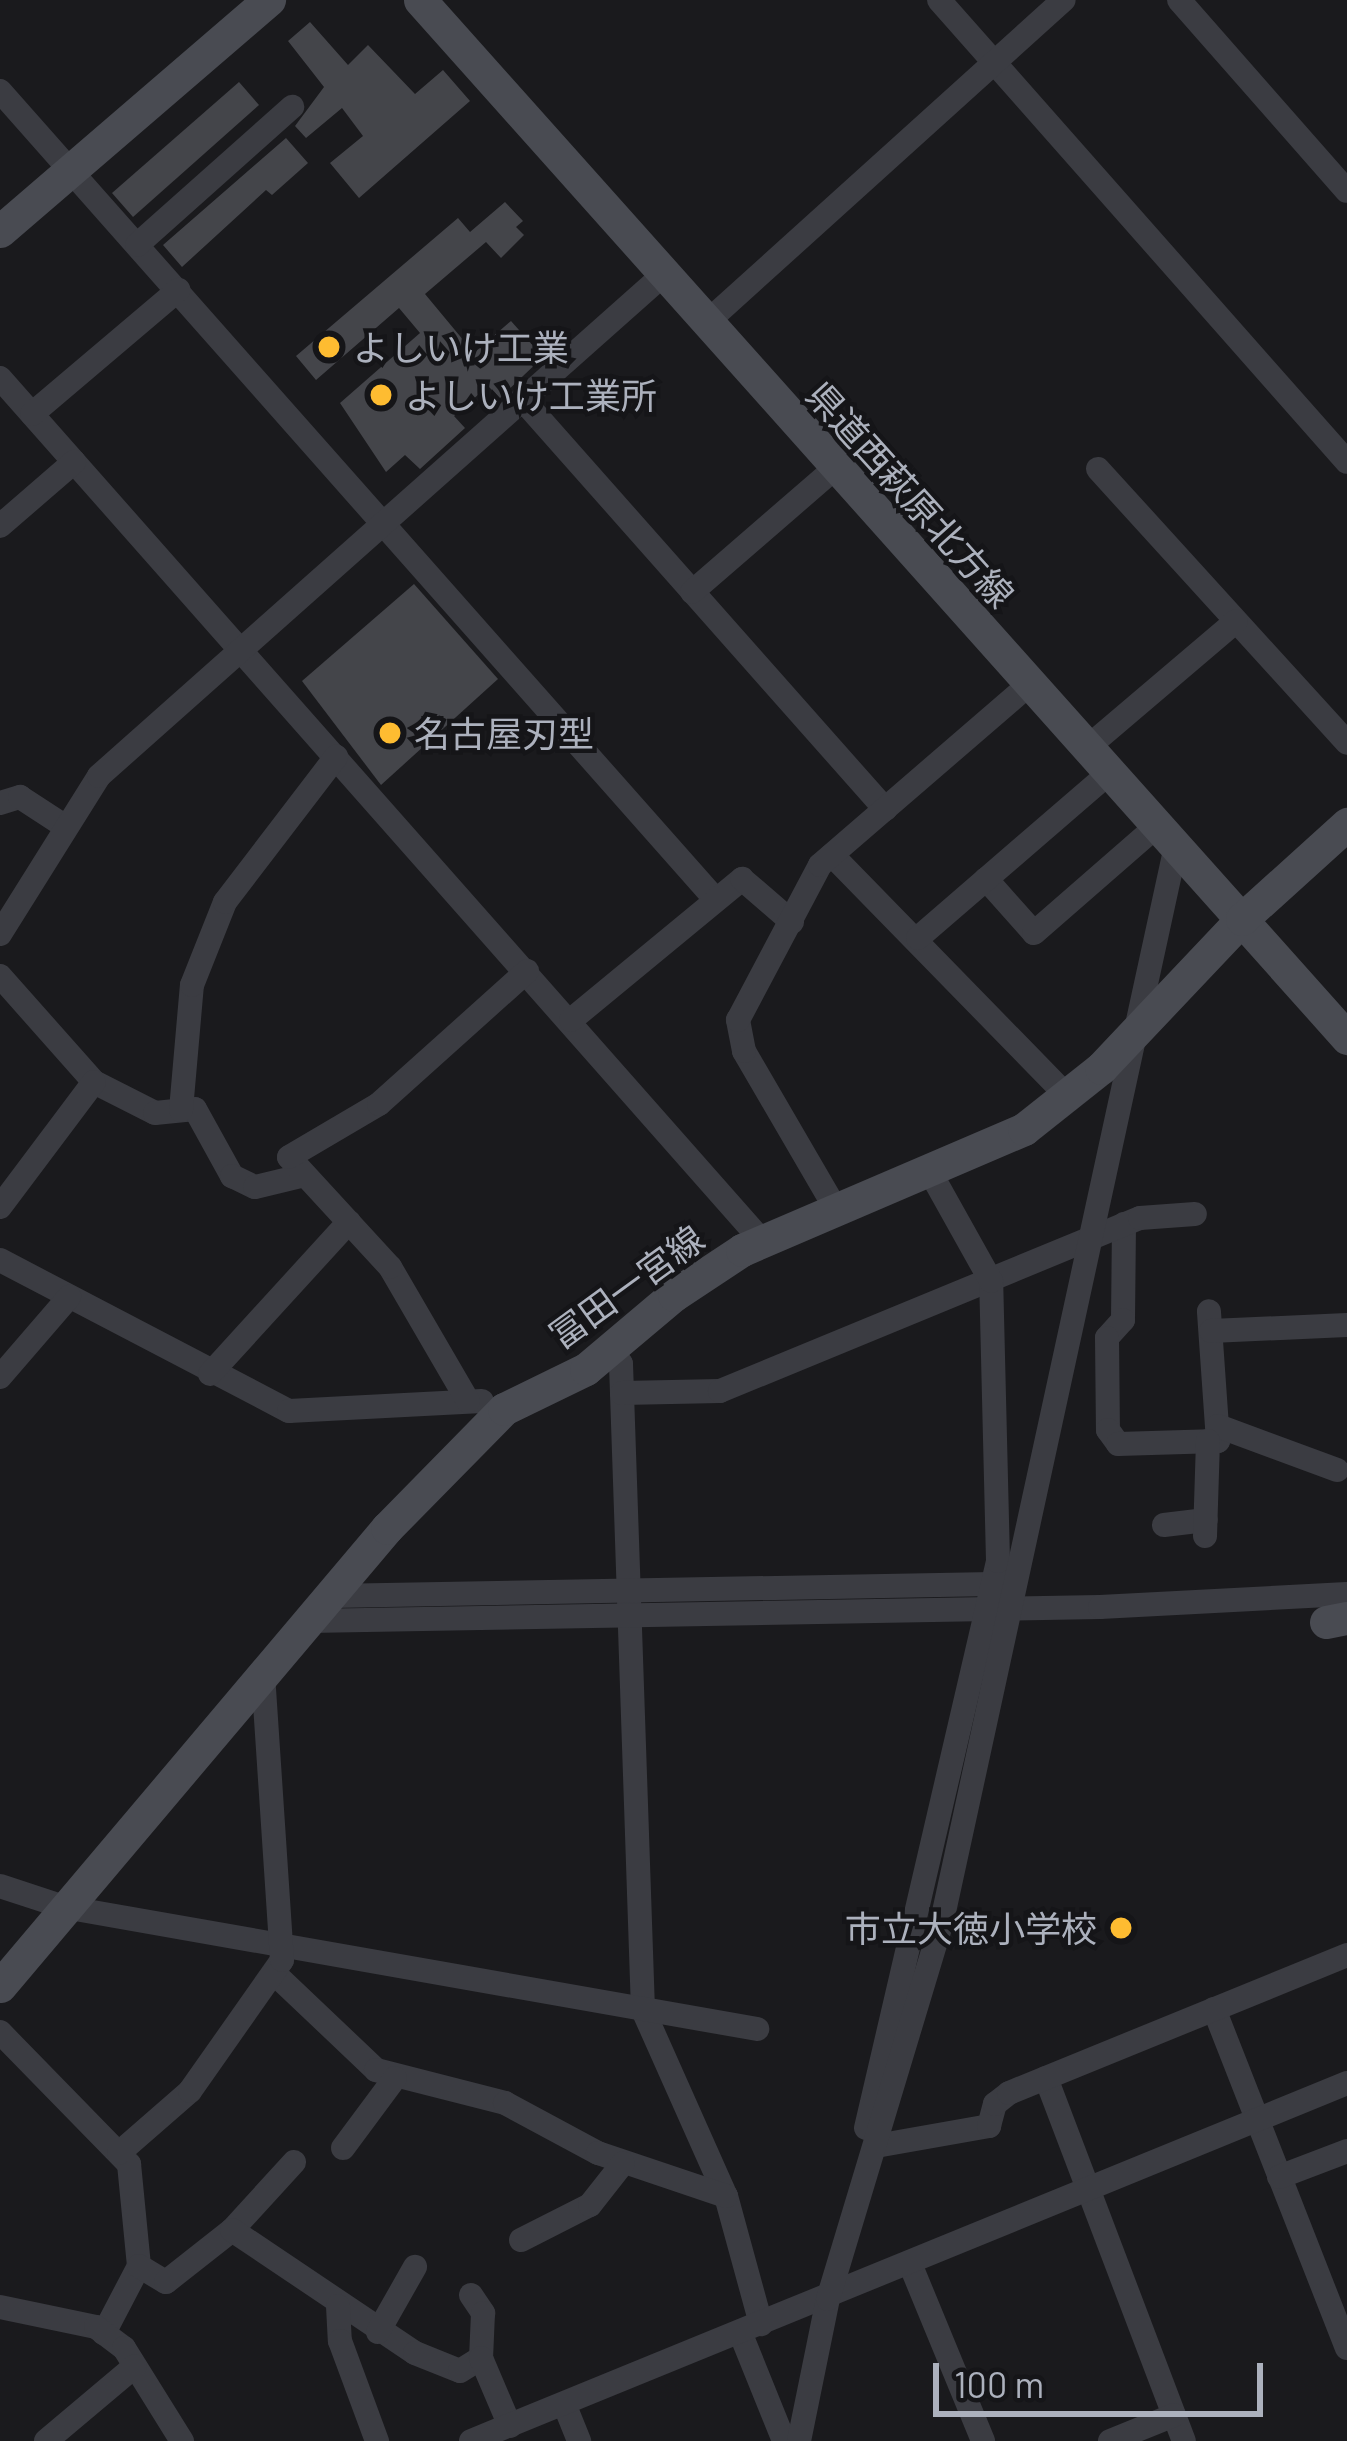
<!DOCTYPE html>
<meta charset="utf-8">
<style>
body{margin:0}
#map{position:relative;width:1347px;height:2441px;overflow:hidden;background:#1a1a1d;font-family:Barlow,"Noto Sans JP",sans-serif}
div>[style]{position:absolute}
[style*='--x']{left:calc(var(--x)*1px);top:calc(var(--y)*1px);width:calc(var(--w)*1px);rotate:calc(var(--a)*1deg)}
.building>*{inset:0;background:#44454a}
.street>*{height:24px;margin:-12px;padding:0 12px;transform-origin:12px;border-radius:12px;background:#3b3c42}
.secondary>*{height:33px;margin:-16.5px;padding:0 16.5px;transform-origin:16.5px;border-radius:16.5px;background:#494b52}
.dots>*{width:33px;height:33px;translate:-50% -50%;box-sizing:border-box;border:6px solid #151518;border-radius:50%}
span{translate:-50% -50%;white-space:nowrap;text-align:center;line-height:1.15;-webkit-text-stroke:9px #151518;paint-order:stroke}
.poi-label{font-size:36px;color:#acb1bd}
.left{translate:0 -50%;text-align:left}
.right{translate:-100% -50%;text-align:right}
.street-label{font-size:36px;color:#acb1bd}
.scale{position:absolute;left:933px;top:2363px;width:330px;height:54px;box-sizing:border-box;border:6px solid #acb1bd;border-top:0;padding-left:15px;font-size:36px;line-height:42px;white-space:nowrap;color:#acb1bd;-webkit-text-stroke:9px #151518;paint-order:stroke}
</style>
<div id="map">
<div class="building">
<div style="clip-path:polygon(310px 22px,348px 65px,368px 45px,415px 94px,443px 70px,470px 101px,359px 198px,330px 163px,363px 136px,342px 108px,306px 138px,295px 126px,324px 87px,288px 41px)"></div>
<div style="clip-path:polygon(239px 82px,259px 105px,133px 217px,112px 193px)"></div>
<div style="clip-path:polygon(286px 138px,308px 163px,272px 195px,266px 190px,182px 267px,163px 245px)"></div>
<div style="clip-path:polygon(505px 202px,523px 221px,516px 227px,524px 235px,501px 258px,486px 242px,425px 294px,474px 353px,511px 321px,543px 357px,500px 398px,488px 386px,454px 416px,465px 428px,420px 469px,405px 455px,386px 472px,340px 403px,420px 333px,399px 308px,316px 380px,296px 356px,458px 218px,470px 232px)"></div>
<div style="clip-path:polygon(414px 584px,498px 679px,381px 785px,302px 681px)"></div>
</div>
<div class="street">
<div style="--x:939;--y:0;--w:616;--a:48.55"></div>
<div style="--x:1179;--y:0;--w:254;--a:48.7"></div>
<div style="--x:0;--y:91;--w:1080;--a:48.49"></div>
<div style="--x:137;--y:245;--w:208;--a:-41.7"></div>
<div style="--x:706;--y:323;--w:482;--a:-42.1"></div>
<div style="--x:0;--y:378;--w:1153;--a:48.55"></div>
<div style="--x:522;--y:399;--w:548;--a:48.48"></div>
<div style="--x:32;--y:414;--w:192;--a:-40.3"></div>
<div style="--x:1098;--y:469;--w:370;--a:47.7"></div>
<div style="--x:0;--y:526;--w:98;--a:-40.9"></div>
<div style="--x:692;--y:592;--w:189;--a:-40.9"></div>
<div style="--x:1088;--y:747;--w:194;--a:-40.4"></div>
<div style="--x:0;--y:803;--w:21;--a:-17"></div>
<div style="--x:20;--y:797;--w:55;--a:33.1"></div>
<div style="--x:832;--y:855;--w:339;--a:45.7"></div>
<div style="--x:986;--y:879;--w:72;--a:48.4"></div>
<div style="--x:1034;--y:933;--w:164;--a:-41.1"></div>
<div style="--x:0;--y:934;--w:186;--a:-57.9"></div>
<div style="--x:99;--y:776;--w:754;--a:-41.61"></div>
<div style="--x:918;--y:938;--w:254;--a:-40.8"></div>
<div style="--x:0;--y:976;--w:142;--a:48.4"></div>
<div style="--x:94;--y:1082;--w:68;--a:26.9"></div>
<div style="--x:155;--y:1113;--w:40;--a:-5.7"></div>
<div style="--x:195;--y:1109;--w:77;--a:61.1"></div>
<div style="--x:232;--y:1176;--w:25;--a:26"></div>
<div style="--x:255;--y:1187;--w:51;--a:-13.5"></div>
<div style="--x:571;--y:1020;--w:222;--a:-39.5"></div>
<div style="--x:742;--y:879;--w:66;--a:40.7"></div>
<div style="--x:181;--y:1110;--w:125;--a:-85"></div>
<div style="--x:192;--y:985;--w:89;--a:-68.3"></div>
<div style="--x:225;--y:902;--w:183;--a:-52.6"></div>
<div style="--x:0;--y:1207;--w:156;--a:-53.1"></div>
<div style="--x:837;--y:1211;--w:185;--a:-120.2"></div>
<div style="--x:744;--y:1051;--w:32;--a:-101"></div>
<div style="--x:738;--y:1020;--w:175;--a:-62.1"></div>
<div style="--x:820;--y:865;--w:277;--a:-40.8"></div>
<div style="--x:1124;--y:1224;--w:96;--a:90.6"></div>
<div style="--x:1123;--y:1320;--w:24;--a:132"></div>
<div style="--x:1107;--y:1338;--w:92;--a:89.4"></div>
<div style="--x:1108;--y:1430;--w:17;--a:54"></div>
<div style="--x:1118;--y:1444;--w:100;--a:-1.7"></div>
<div style="--x:1218;--y:1441;--w:130;--a:-94"></div>
<div style="--x:0;--y:1260;--w:326;--a:27.6"></div>
<div style="--x:289;--y:1411;--w:193;--a:-3"></div>
<div style="--x:1211;--y:1331;--w:136;--a:-2.5"></div>
<div style="--x:613;--y:1351;--w:15;--a:58"></div>
<div style="--x:621;--y:1364;--w:646;--a:88.05"></div>
<div style="--x:643;--y:2010;--w:204;--a:66"></div>
<div style="--x:726;--y:2196;--w:133;--a:74.7"></div>
<div style="--x:210;--y:1374;--w:206;--a:-47.6"></div>
<div style="--x:0;--y:1377;--w:106;--a:-49.2"></div>
<div style="--x:622;--y:1393;--w:98;--a:-1.2"></div>
<div style="--x:720;--y:1391;--w:454;--a:-22.4"></div>
<div style="--x:1140;--y:1218;--w:55;--a:-4.2"></div>
<div style="--x:468;--y:1401;--w:155;--a:-120.2"></div>
<div style="--x:390;--y:1267;--w:149;--a:-132.6"></div>
<div style="--x:289;--y:1157;--w:104;--a:-30.5"></div>
<div style="--x:379;--y:1104;--w:199;--a:-41.9"></div>
<div style="--x:1218;--y:1426;--w:127;--a:20.3"></div>
<div style="--x:1164;--y:1525;--w:42;--a:-6.8"></div>
<div style="--x:1205;--y:1536;--w:95;--a:-88.2"></div>
<div style="--x:330;--y:1596;--w:663;--a:-1.04"></div>
<div style="--x:308;--y:1621;--w:792;--a:-1.01"></div>
<div style="--x:1100;--y:1607;--w:247;--a:-3"></div>
<div style="--x:0;--y:1886;--w:67;--a:18.2"></div>
<div style="--x:64;--y:1907;--w:704;--a:9.98"></div>
<div style="--x:275;--y:1974;--w:139;--a:43.5"></div>
<div style="--x:376;--y:2070;--w:133;--a:14.3"></div>
<div style="--x:505;--y:2103;--w:106;--a:28.3"></div>
<div style="--x:598;--y:2153;--w:135;--a:18.6"></div>
<div style="--x:1214;--y:2009;--w:364;--a:68.6"></div>
<div style="--x:0;--y:2032;--w:185;--a:45.7"></div>
<div style="--x:129;--y:2164;--w:102;--a:84.4"></div>
<div style="--x:139;--y:2266;--w:76;--a:117.6"></div>
<div style="--x:1046;--y:2078;--w:388;--a:69.2"></div>
<div style="--x:866;--y:2128;--w:582;--a:-76.89"></div>
<div style="--x:998;--y:1561;--w:280;--a:-91.4"></div>
<div style="--x:991;--y:1281;--w:125;--a:-119.2"></div>
<div style="--x:876;--y:2146;--w:115;--a:-10"></div>
<div style="--x:989;--y:2126;--w:23;--a:-75"></div>
<div style="--x:995;--y:2104;--w:18;--a:-38"></div>
<div style="--x:1009;--y:2093;--w:365;--a:-22.2"></div>
<div style="--x:343;--y:2148;--w:87;--a:-53.4"></div>
<div style="--x:119;--y:2153;--w:94;--a:-41.1"></div>
<div style="--x:190;--y:2091;--w:160;--a:-54.9"></div>
<div style="--x:282;--y:1960;--w:289;--a:-93.8"></div>
<div style="--x:1279;--y:2177;--w:73;--a:-20.9"></div>
<div style="--x:232;--y:2230;--w:92;--a:-47.6"></div>
<div style="--x:521;--y:2240;--w:77;--a:-26.9"></div>
<div style="--x:590;--y:2205;--w:53;--a:-51.8"></div>
<div style="--x:139;--y:2266;--w:31;--a:31"></div>
<div style="--x:166;--y:2282;--w:84;--a:-38.2"></div>
<div style="--x:232;--y:2230;--w:220;--a:33.9"></div>
<div style="--x:415;--y:2353;--w:48;--a:21.8"></div>
<div style="--x:460;--y:2371;--w:25;--a:-32"></div>
<div style="--x:911;--y:2266;--w:189;--a:67.6"></div>
<div style="--x:471;--y:2295;--w:22;--a:56"></div>
<div style="--x:483;--y:2313;--w:45;--a:92.5"></div>
<div style="--x:481;--y:2358;--w:74;--a:66.9"></div>
<div style="--x:338;--y:2306;--w:35;--a:87"></div>
<div style="--x:340;--y:2341;--w:107;--a:69.7"></div>
<div style="--x:0;--y:2307;--w:98;--a:11.8"></div>
<div style="--x:96;--y:2327;--w:35;--a:37"></div>
<div style="--x:124;--y:2348;--w:110;--a:58.1"></div>
<div style="--x:378;--y:2332;--w:75;--a:-60.4"></div>
<div style="--x:740;--y:2332;--w:118;--a:68"></div>
<div style="--x:565;--y:2406;--w:38;--a:68"></div>
<div style="--x:46;--y:2441;--w:116;--a:-40.1"></div>
<div style="--x:471;--y:2441;--w:946;--a:-22.23"></div>
<div style="--x:799;--y:2441;--w:145;--a:-78.5"></div>
<div style="--x:828;--y:2299;--w:395;--a:-73.2"></div>
<div style="--x:942;--y:1921;--w:1100;--a:-77.72"></div>
<div style="--x:1110;--y:2441;--w:69;--a:-22.1"></div>
</div>
<div class="secondary">
<div style="--x:420;--y:0;--w:1392;--a:48.23"></div>
<div style="--x:0;--y:231;--w:355;--a:-40.7"></div>
<div style="--x:1326;--y:1622;--w:21;--a:-11"></div>
<div style="--x:0;--y:1986;--w:600;--a:-49.8"></div>
<div style="--x:387;--y:1528;--w:167;--a:-45.5"></div>
<div style="--x:504;--y:1409;--w:91;--a:-26"></div>
<div style="--x:586;--y:1369;--w:115;--a:-40.1"></div>
<div style="--x:674;--y:1295;--w:82;--a:-33.5"></div>
<div style="--x:742;--y:1250;--w:307;--a:-23.2"></div>
<div style="--x:1024;--y:1129;--w:98;--a:-38.4"></div>
<div style="--x:1101;--y:1068;--w:205;--a:-46.6"></div>
<div style="--x:1242;--y:919;--w:142;--a:-42.1"></div>
</div>
<div class="dots">
<div style="left:329px;top:347px;background:#febc31"></div>
<div style="left:381px;top:395px;background:#febc31"></div>
<div style="left:390px;top:733px;background:#febc31"></div>
<div style="left:1121px;top:1928px;background:#febc31"></div>
</div>
<div class="poi-label">
<span class="left" style="left:353px;top:347px">よしいけ工業</span>
<span class="left" style="left:405px;top:395px">よしいけ工業所</span>
<span class="left" style="left:414px;top:733px">名古屋刃型</span>
<span class="right" style="left:1097px;top:1928px">市立大徳小学校</span>
</div>
<div class="street-label">
<span style="left:911px;top:494px;rotate:48deg">県道西萩原北方線</span>
<span style="left:626px;top:1286px;rotate:-36deg">冨田一宮線</span>
</div>
<div class="scale">100 m</div>
</div>
